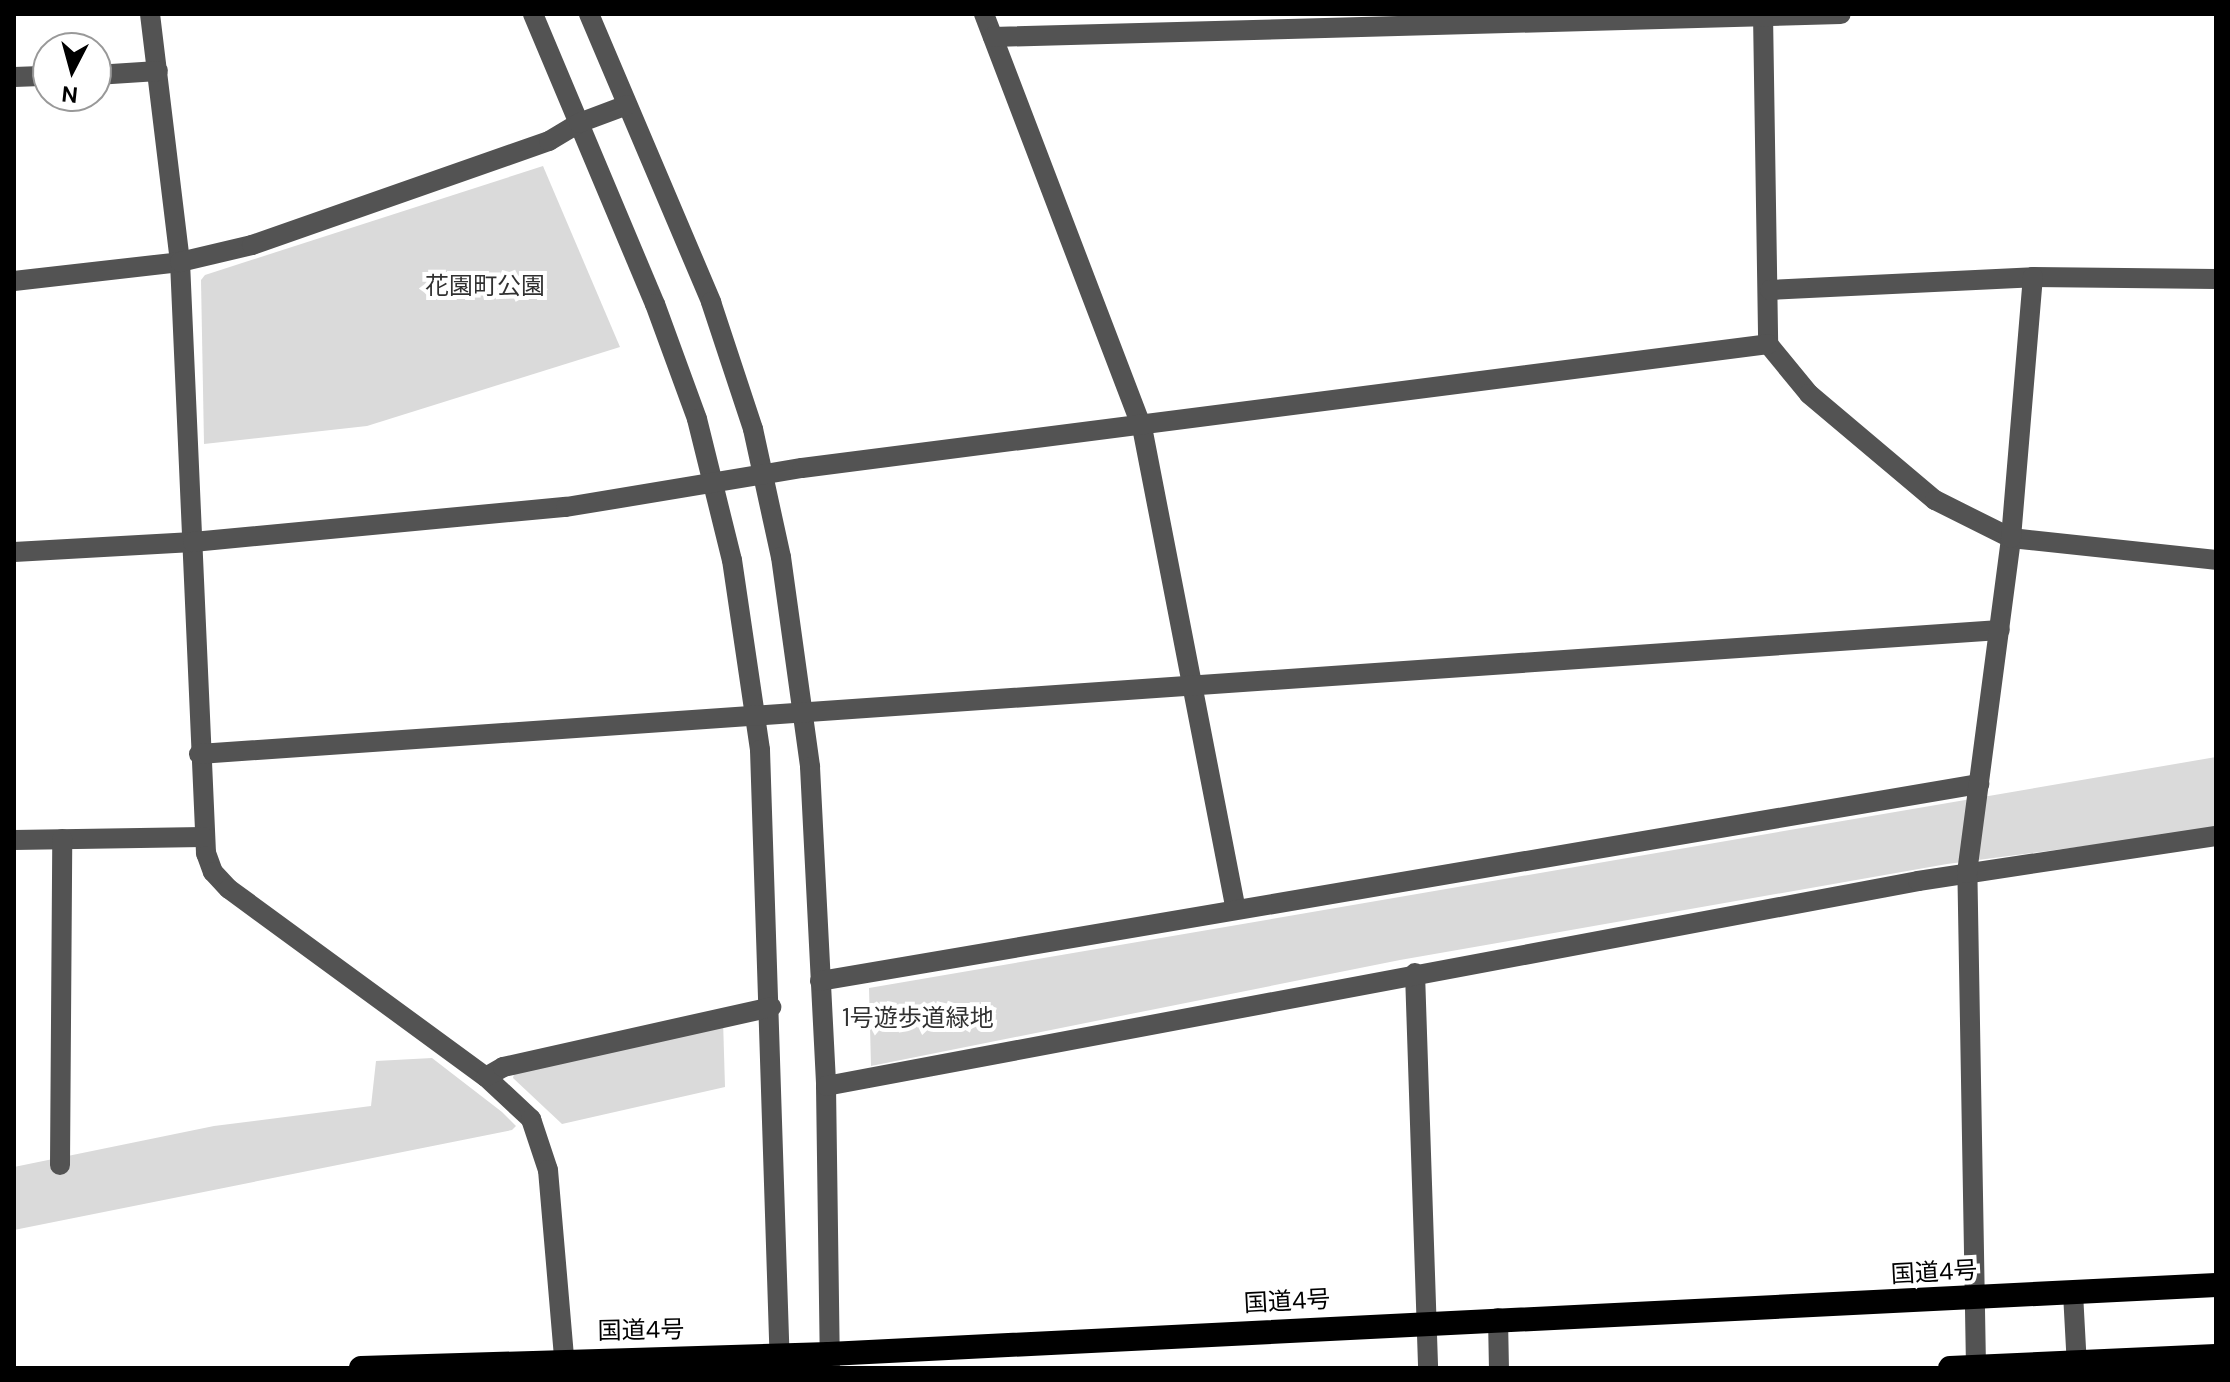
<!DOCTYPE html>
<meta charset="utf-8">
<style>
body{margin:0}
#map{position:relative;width:2230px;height:1382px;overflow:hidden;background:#fff;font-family:"DM Sans","Noto Sans JP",sans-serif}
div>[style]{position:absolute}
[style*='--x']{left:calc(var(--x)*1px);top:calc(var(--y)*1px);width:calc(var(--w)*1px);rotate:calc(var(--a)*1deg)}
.green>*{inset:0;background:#dadada}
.minor>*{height:20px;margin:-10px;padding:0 10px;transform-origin:10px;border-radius:10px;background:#535353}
.highway>*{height:24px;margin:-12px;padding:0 12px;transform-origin:12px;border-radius:12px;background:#000}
span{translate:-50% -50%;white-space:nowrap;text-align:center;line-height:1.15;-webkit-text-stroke:8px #fff;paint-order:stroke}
.park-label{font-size:24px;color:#313131}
.street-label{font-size:24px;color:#000}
.frame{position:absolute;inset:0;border:16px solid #000;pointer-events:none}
.north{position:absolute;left:32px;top:32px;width:80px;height:80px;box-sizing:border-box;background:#fff;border:2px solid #999;border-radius:50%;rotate:186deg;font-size:22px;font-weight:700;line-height:32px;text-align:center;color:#000}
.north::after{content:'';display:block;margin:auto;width:28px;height:36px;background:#000;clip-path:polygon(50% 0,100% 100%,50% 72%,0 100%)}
</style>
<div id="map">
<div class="green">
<div style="clip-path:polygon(543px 166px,620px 347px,367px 426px,204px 444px,201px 280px,205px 275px)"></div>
<div style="clip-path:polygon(2216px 757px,2216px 829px,1947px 864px,1400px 960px,871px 1066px,869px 988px)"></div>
<div style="clip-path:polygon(723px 1020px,725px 1087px,562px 1124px,513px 1078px,515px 1070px)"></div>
<div style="clip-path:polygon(432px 1058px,502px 1112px,516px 1126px,512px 1130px,14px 1230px,14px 1167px,214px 1126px,371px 1106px,376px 1061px)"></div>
</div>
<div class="minor">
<div style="--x:150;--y:14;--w:250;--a:83.1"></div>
<div style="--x:180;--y:262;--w:592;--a:87.48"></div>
<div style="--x:206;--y:853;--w:20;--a:70"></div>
<div style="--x:213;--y:872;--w:23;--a:47"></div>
<div style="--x:229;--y:889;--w:318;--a:36.2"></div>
<div style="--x:486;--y:1077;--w:62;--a:43"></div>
<div style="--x:531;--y:1119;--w:54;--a:71.6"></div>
<div style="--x:548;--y:1170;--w:199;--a:85.1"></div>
<div style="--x:533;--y:14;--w:315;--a:67.2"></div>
<div style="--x:655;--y:304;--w:122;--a:69.9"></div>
<div style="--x:697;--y:419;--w:145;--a:76.1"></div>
<div style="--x:732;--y:560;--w:192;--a:81.6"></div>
<div style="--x:760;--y:750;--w:618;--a:88.15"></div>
<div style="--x:589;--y:14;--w:313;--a:67"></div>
<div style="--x:711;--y:302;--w:134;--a:71.7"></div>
<div style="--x:753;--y:429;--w:131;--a:77.7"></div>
<div style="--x:781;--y:557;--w:212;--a:82.1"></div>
<div style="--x:810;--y:767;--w:319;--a:87.1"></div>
<div style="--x:826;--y:1086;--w:282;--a:89.2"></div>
<div style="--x:984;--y:14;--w:442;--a:69.1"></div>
<div style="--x:1142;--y:427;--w:491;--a:79"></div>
<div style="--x:1763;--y:14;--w:330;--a:89.1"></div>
<div style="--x:1768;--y:344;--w:65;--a:50.6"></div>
<div style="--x:1809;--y:394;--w:165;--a:40.1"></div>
<div style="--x:1935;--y:500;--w:85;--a:26.6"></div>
<div style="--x:2011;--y:538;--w:206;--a:6.1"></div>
<div style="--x:993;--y:37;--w:848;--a:-1.55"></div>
<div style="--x:96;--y:75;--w:62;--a:-3.7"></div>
<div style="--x:14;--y:77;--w:34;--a:-2"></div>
<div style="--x:14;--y:281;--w:167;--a:-6.5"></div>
<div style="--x:180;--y:262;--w:74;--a:-13.3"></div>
<div style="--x:252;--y:245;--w:315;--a:-19.3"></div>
<div style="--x:549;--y:141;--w:35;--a:-31"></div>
<div style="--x:579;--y:123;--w:51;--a:-20.6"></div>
<div style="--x:1770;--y:290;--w:263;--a:-2.8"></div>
<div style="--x:2033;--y:277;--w:183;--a:0.6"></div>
<div style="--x:14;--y:552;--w:179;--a:-3.2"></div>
<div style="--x:193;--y:542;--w:375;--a:-5.4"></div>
<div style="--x:566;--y:507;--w:239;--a:-9.4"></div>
<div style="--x:802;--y:468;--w:974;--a:-7.31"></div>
<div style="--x:199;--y:754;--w:1805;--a:-3.94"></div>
<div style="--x:14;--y:840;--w:189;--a:-0.9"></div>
<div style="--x:1415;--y:973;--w:395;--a:88.1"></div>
<div style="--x:820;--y:981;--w:1176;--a:-9.65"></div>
<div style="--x:486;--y:1077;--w:20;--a:-30"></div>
<div style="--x:503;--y:1067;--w:275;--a:-12.6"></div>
<div style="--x:826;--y:1086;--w:1111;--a:-10.63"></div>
<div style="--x:1918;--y:881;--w:301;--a:-8.6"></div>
<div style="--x:60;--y:1165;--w:326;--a:-89.6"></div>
<div style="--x:2073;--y:1293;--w:75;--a:86.9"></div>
<div style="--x:1498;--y:1318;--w:50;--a:88.9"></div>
<div style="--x:1976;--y:1367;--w:494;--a:-91"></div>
<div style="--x:1967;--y:873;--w:338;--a:-82.5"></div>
<div style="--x:2011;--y:538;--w:262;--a:-85.2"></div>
</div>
<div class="highway">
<div style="--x:361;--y:1368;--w:468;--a:-1.7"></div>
<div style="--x:829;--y:1354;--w:1389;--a:-2.85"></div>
<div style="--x:1950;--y:1368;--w:266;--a:-2.6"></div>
</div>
<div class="park-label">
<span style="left:485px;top:286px">花園町公園</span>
<span style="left:918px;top:1018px">1号遊歩道緑地</span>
</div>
<div class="street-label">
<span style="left:1934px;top:1272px;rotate:-3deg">国道4号</span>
<span style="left:1287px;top:1301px;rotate:-3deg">国道4号</span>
<span style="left:641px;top:1330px;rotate:-1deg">国道4号</span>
</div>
<div class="frame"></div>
<div class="north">N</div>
</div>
